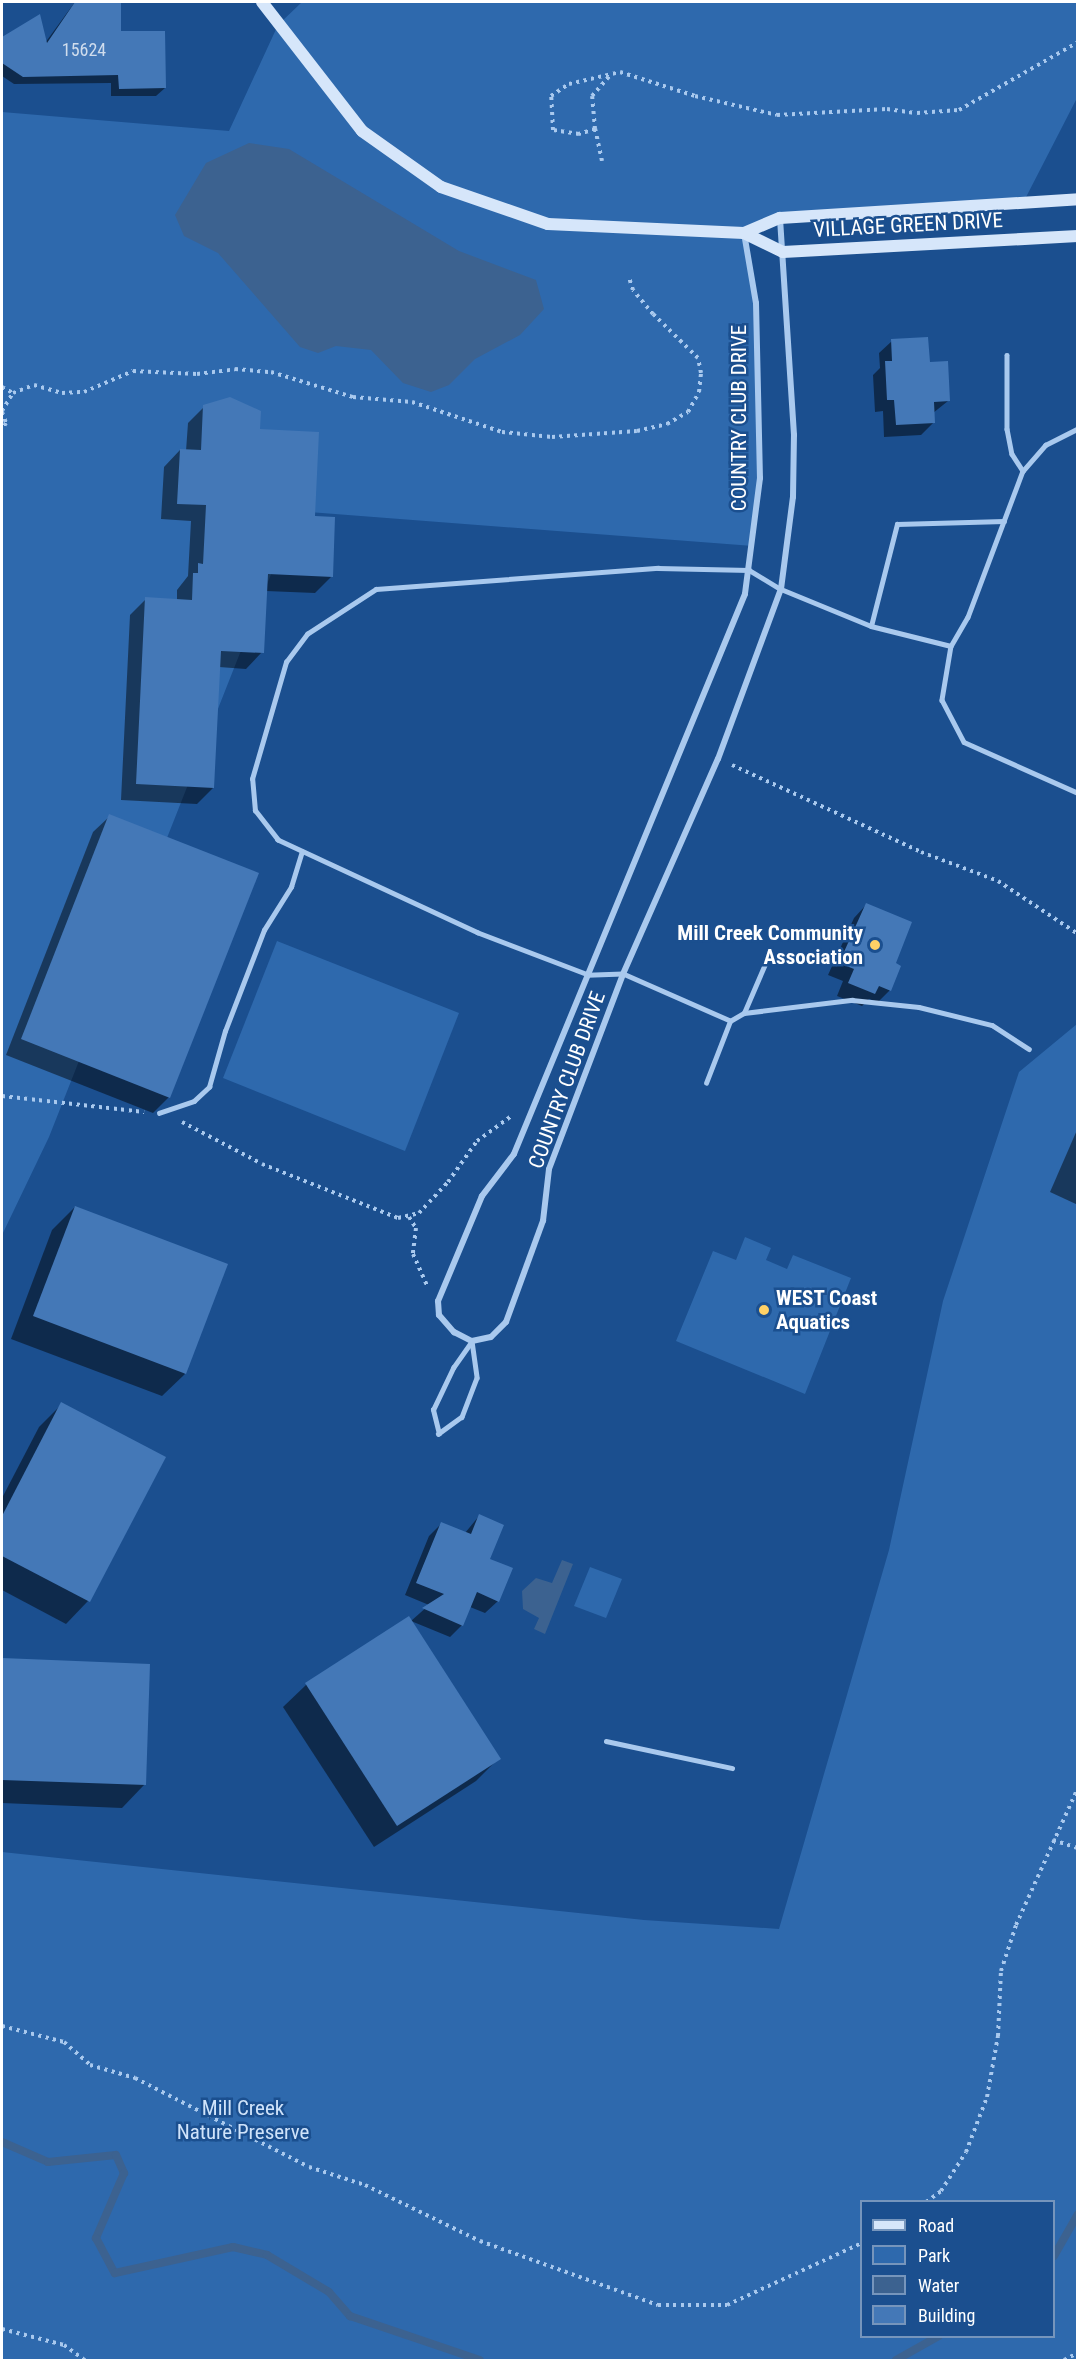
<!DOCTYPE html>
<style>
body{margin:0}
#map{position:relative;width:1079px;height:2362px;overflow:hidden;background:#1b4f8f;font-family:"Roboto Condensed",sans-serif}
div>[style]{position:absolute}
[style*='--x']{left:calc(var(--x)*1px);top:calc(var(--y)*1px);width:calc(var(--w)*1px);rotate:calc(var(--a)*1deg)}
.green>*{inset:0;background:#2e69ad}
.water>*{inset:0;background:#3c6290}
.shadow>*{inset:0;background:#0007}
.stream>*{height:8px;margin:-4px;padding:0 4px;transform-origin:4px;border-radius:4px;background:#3c6290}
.building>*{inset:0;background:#4478b7}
.path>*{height:4px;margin-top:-2px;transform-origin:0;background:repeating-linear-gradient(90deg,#a9c9ee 0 3px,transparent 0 7.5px)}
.lane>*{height:4.5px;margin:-2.25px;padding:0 2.25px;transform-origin:2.25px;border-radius:2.25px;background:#a9c9ee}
.street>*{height:6px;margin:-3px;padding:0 3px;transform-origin:3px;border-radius:3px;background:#a9c9ee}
.secondary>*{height:12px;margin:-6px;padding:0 6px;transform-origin:6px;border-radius:6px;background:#d6e6fa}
.dots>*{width:16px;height:16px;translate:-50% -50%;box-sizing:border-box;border:3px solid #1b4f8f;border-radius:50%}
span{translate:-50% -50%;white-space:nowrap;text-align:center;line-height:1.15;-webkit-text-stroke:5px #1b4f8f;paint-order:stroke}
.number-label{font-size:18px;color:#d0dded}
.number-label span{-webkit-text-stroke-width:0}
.street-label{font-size:21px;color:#fff}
.poi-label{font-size:21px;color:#fff;font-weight:700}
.right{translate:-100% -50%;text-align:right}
.left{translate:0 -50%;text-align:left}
.park-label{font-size:21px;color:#cfe3fa}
.frame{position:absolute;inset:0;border:3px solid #fff;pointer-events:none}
.legend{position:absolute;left:860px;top:2200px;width:195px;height:138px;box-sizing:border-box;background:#1b4f8f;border:2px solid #7695bc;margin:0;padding:8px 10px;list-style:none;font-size:18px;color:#fff}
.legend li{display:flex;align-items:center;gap:12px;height:30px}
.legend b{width:30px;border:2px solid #7695bc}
</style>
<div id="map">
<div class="green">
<div style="clip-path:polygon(302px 2px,1077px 2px,1077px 98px,1023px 203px,780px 218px,744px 233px,756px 303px,760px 478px,753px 546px,296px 511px,49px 1137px,2px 1235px,2px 112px,229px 131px,278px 25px)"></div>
<div style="clip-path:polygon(277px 941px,459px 1013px,405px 1151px,223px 1078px)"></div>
<div style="clip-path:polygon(evenodd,1077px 1024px,1077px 2360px,2px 2360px,2px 1852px,644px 1920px,779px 1929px,889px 1550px,943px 1301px,1019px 1072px,1077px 1024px,862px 2202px,1054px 2202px,1054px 2336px,862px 2336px,862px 2202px)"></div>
<div style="clip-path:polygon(745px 1237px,771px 1248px,766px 1260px,787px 1269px,793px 1255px,851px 1278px,805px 1394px,676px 1341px,713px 1251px,736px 1260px)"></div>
<div style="clip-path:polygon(590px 1567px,622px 1579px,606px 1618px,574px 1606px)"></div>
</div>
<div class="water">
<div style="clip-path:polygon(249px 143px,289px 149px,459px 251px,536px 280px,544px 309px,520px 335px,475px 359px,449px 385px,431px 392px,403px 383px,371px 350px,336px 346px,318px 353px,300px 347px,218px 253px,184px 236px,175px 215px,206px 163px)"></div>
<div style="clip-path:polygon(562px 1560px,573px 1564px,545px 1634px,534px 1629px,539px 1618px,523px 1609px,522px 1591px,536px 1578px,552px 1583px)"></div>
</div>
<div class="shadow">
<div style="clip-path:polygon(75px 2px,119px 3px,120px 33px,165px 88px,156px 96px,111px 96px,111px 83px,14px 84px,2px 76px,2px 39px,39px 16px,45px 43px)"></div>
<div style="clip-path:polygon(892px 341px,928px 364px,948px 401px,933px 413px,934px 422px,921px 435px,884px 437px,883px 411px,875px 412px,873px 375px,880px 368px,879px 353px)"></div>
<div style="clip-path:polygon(204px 407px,258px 430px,314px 517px,331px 577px,315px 593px,266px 591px,262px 652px,246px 669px,219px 667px,213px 788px,197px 804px,121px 800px,130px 615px,146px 599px,177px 600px,177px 590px,188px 576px,191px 521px,161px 519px,164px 467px,180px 450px,186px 451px,188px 423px)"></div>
<div style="clip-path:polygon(110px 816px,169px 1097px,153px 1113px,6px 1055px,93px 832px)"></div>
<div style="clip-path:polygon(866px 905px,894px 964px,890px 990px,878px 1002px,869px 999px,862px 1006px,837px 996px,843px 981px,828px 975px,854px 918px)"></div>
<div style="clip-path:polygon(1077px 1130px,1078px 1130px,1078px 1205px,1050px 1192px)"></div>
<div style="clip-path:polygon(75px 1207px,185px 1374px,162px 1396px,11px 1339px,52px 1230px)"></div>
<div style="clip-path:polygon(62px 1404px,164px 1458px,88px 1601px,66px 1624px,2px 1590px,2px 1498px,39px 1427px)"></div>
<div style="clip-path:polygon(479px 1516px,498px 1601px,485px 1613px,470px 1607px,462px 1625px,450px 1637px,411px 1621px,429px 1605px,405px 1595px,429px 1536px,442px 1523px,465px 1533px)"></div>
<div style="clip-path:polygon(409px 1618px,499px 1758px,476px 1781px,374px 1847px,283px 1707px,306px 1685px)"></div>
<div style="clip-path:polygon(2px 1660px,148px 1665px,144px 1785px,122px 1808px,2px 1803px)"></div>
</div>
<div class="stream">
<div style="--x:2;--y:2142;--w:50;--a:23.5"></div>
<div style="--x:48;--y:2162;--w:68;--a:-5.9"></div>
<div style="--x:116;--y:2155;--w:20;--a:66"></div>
<div style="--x:124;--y:2173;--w:71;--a:113.3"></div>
<div style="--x:96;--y:2238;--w:40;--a:62"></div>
<div style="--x:115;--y:2273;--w:121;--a:-12.4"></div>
<div style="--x:233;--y:2247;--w:35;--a:13"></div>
<div style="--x:267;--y:2255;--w:72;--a:30.8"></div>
<div style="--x:329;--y:2292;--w:32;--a:49"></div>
<div style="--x:350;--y:2316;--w:137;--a:18.7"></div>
<div style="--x:1054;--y:2256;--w:48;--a:-60.3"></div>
<div style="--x:896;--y:2360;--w:49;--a:-29.2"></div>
</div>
<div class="building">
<div style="clip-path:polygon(75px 2px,121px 2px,121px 31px,165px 31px,166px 88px,119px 89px,118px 75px,23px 77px,2px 63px,2px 37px,40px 14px,47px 43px)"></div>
<div style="clip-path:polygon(928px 337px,930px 362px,948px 361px,950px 401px,934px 402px,935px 423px,896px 425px,894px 400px,887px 400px,885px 361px,892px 361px,891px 339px)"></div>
<div style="clip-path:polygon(230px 397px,261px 411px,260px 429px,319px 432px,315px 516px,335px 517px,333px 577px,268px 574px,264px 653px,221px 651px,214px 788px,136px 784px,145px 597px,192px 600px,193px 573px,198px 573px,198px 563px,203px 564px,206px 505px,177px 504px,180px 449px,201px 450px,203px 405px)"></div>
<div style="clip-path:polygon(109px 814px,259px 873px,170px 1098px,21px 1039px)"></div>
<div style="clip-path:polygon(866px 903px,912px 922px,896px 963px,901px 966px,891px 991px,879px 986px,875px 994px,848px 983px,854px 969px,839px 963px)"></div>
<div style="clip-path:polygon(75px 1206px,228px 1264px,186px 1374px,33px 1316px)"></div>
<div style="clip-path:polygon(61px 1402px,166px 1457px,90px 1602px,2px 1556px,2px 1516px)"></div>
<div style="clip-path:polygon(479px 1514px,504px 1525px,490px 1559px,513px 1568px,499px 1602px,477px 1592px,463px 1626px,422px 1608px,444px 1594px,416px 1583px,441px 1522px,471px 1534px)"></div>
<div style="clip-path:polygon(409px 1616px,501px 1759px,397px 1826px,305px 1683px)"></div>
<div style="clip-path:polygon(2px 1658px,150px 1664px,146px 1785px,2px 1780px)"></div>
</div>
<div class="path">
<div style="--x:595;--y:129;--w:33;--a:-95"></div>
<div style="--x:592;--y:96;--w:29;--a:-49"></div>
<div style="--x:602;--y:161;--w:33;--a:-102"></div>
<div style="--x:595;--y:129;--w:17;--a:163"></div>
<div style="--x:579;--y:134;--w:26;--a:-171"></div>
<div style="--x:553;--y:130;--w:34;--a:-93"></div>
<div style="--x:551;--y:96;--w:22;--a:-34"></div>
<div style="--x:569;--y:84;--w:52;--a:-13.2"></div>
<div style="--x:620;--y:72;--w:79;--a:17.7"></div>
<div style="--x:695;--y:96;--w:84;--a:13"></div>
<div style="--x:777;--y:115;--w:110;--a:-3.1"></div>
<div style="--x:887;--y:109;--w:30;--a:8"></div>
<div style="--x:917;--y:113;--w:42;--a:-4.1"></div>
<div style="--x:959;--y:110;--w:137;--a:-29.7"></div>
<div style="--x:2;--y:387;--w:13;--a:29"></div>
<div style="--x:2;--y:411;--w:21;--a:-59"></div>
<div style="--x:13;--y:393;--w:22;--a:-21"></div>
<div style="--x:34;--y:385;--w:29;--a:16"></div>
<div style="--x:62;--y:393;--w:22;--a:-3"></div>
<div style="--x:84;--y:392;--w:53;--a:-23.2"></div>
<div style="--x:133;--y:371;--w:64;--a:2.7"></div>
<div style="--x:197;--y:374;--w:38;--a:-7"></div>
<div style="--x:235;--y:369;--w:36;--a:5"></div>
<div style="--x:271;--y:372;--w:86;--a:17"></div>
<div style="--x:353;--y:397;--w:59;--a:4.8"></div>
<div style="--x:412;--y:402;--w:95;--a:18.4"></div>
<div style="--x:502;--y:432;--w:50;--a:5.7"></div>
<div style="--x:552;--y:437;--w:85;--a:-4"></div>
<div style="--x:637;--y:431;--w:31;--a:-13"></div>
<div style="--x:667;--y:424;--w:24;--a:-30"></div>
<div style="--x:688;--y:412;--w:23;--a:-61"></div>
<div style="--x:699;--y:392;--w:19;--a:-84"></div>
<div style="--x:701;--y:373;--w:15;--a:-101"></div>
<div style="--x:698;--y:358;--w:63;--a:-135.6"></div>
<div style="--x:653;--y:314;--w:31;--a:-130"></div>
<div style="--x:633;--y:290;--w:13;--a:-108"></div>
<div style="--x:2;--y:412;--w:12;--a:70"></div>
<div style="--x:6;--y:423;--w:7;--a:124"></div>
<div style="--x:732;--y:765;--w:208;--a:24.7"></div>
<div style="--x:921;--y:852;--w:82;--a:20.6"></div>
<div style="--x:998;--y:881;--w:96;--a:33.5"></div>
<div style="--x:2;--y:1096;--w:143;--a:6.4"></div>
<div style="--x:182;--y:1122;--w:90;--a:27.7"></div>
<div style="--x:262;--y:1164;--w:146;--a:21.7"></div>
<div style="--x:398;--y:1218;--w:22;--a:-13"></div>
<div style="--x:419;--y:1213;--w:42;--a:-46.9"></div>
<div style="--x:448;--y:1182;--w:50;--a:-54.7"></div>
<div style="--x:477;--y:1141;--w:41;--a:-36"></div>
<div style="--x:409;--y:1217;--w:13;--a:58"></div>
<div style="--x:416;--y:1228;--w:26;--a:97"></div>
<div style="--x:413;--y:1254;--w:35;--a:66"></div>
<div style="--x:1053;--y:1840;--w:26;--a:18"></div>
<div style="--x:2;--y:2026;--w:64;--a:14.5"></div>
<div style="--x:64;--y:2042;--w:35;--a:41"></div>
<div style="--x:90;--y:2065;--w:47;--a:16.1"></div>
<div style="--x:135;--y:2078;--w:195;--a:27.1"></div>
<div style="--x:309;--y:2167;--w:59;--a:17.8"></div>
<div style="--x:365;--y:2185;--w:128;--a:26"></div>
<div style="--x:480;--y:2241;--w:189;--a:19.8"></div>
<div style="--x:658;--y:2305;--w:69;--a:0"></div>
<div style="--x:727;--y:2305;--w:149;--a:-24.7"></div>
<div style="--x:926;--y:2202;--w:19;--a:-36"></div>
<div style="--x:941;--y:2191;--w:46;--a:-57.3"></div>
<div style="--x:966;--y:2152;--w:59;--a:-69.1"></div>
<div style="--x:987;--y:2097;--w:62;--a:-79.8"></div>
<div style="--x:998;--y:2036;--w:65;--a:-87.4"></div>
<div style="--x:1001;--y:1971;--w:48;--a:-71.9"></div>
<div style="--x:1016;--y:1925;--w:150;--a:-65.7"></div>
<div style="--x:2;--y:2329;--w:64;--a:14.5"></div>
<div style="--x:64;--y:2345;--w:26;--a:36"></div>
<div style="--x:1064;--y:2360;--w:16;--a:-27"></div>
</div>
<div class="lane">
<div style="--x:1007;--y:355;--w:74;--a:90"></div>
<div style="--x:1007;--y:429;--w:25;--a:79"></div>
<div style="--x:1012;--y:454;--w:20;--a:57"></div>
<div style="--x:1078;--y:429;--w:36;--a:153"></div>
<div style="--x:1046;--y:445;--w:35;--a:131"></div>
<div style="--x:1023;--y:471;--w:156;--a:110.6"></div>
<div style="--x:968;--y:617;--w:34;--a:120"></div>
<div style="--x:951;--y:646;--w:55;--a:99.5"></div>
<div style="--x:942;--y:700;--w:47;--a:62.4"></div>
<div style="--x:964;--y:742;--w:125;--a:24.1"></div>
<div style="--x:871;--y:626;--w:105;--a:-75.7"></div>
<div style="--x:897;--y:524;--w:107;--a:-1.6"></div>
<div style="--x:744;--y:1013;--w:109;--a:-6.9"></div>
<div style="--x:852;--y:1000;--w:67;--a:6"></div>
<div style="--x:919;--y:1007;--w:75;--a:13.9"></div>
<div style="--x:992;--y:1025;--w:44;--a:33"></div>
<div style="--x:730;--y:1021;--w:16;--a:-30"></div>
<div style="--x:744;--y:1013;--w:53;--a:-66.8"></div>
<div style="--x:706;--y:1083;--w:66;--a:-68.8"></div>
<div style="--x:730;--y:1021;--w:117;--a:-156.3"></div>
<div style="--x:623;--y:974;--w:35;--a:178"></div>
<div style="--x:588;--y:975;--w:118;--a:-159.1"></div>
<div style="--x:478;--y:933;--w:221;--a:-155.1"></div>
<div style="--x:278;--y:840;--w:37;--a:-128"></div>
<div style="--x:255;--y:811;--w:32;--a:-95"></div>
<div style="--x:252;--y:779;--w:122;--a:-73.8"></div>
<div style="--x:286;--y:662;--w:35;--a:-53"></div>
<div style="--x:307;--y:634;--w:82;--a:-33.1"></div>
<div style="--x:376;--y:589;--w:283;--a:-4.3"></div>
<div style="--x:658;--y:568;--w:91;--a:1.3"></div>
<div style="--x:749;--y:570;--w:37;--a:31"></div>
<div style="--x:781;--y:589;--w:97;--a:22.3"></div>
<div style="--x:871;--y:626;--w:82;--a:14"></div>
<div style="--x:159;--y:1113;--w:37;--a:-19"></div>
<div style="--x:194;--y:1101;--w:21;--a:-43"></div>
<div style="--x:209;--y:1087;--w:58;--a:-74.1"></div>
<div style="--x:225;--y:1031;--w:108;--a:-68.9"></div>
<div style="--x:264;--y:930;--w:51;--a:-57.9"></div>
<div style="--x:291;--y:887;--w:37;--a:-73"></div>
<div style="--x:472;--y:1341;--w:37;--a:82"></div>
<div style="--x:477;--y:1378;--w:42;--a:111"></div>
<div style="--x:462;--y:1417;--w:29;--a:144"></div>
<div style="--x:439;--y:1434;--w:25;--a:-104"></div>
<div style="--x:433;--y:1410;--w:47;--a:-64.5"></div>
<div style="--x:453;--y:1368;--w:33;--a:-55"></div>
<div style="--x:606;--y:1741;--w:129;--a:12.1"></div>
</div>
<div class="street">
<div style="--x:744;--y:233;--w:71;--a:80.3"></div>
<div style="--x:756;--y:303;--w:175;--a:88.7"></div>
<div style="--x:760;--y:478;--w:117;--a:97.4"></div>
<div style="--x:745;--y:594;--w:606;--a:112.42"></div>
<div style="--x:514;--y:1154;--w:53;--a:127.3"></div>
<div style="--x:482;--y:1196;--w:114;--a:112.7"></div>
<div style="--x:438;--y:1301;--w:14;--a:86"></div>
<div style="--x:439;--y:1315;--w:23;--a:49"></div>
<div style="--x:454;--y:1332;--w:20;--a:27"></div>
<div style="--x:472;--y:1341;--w:19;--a:-12"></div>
<div style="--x:491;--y:1337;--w:21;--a:-45"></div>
<div style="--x:506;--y:1322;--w:108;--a:-69.9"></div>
<div style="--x:543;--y:1221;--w:52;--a:-83.4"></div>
<div style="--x:549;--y:1169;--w:209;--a:-69.2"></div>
<div style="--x:623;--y:974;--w:235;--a:-66.2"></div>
<div style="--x:718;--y:759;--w:181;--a:-69.7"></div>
<div style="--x:781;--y:589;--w:93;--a:-82.6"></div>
<div style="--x:793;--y:497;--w:62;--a:-89.1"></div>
<div style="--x:794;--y:435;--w:217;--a:-93.7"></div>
</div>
<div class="secondary">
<div style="--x:262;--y:2;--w:163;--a:52.2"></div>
<div style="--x:362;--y:131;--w:97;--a:35.3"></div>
<div style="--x:441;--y:187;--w:113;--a:19.1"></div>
<div style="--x:548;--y:224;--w:196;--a:2.6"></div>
<div style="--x:744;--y:233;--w:39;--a:-23"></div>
<div style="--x:780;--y:218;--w:299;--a:-3.6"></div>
<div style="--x:744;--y:233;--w:43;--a:26"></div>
<div style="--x:783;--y:252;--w:295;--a:-3.1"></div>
</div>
<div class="dots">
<div style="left:875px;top:945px;background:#ffd166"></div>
<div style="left:764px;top:1310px;background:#ffd166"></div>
</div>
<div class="number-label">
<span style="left:84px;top:50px">15624</span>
</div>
<div class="street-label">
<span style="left:908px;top:225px;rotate:-3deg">VILLAGE GREEN DRIVE</span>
<span style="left:739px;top:418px;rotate:-90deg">COUNTRY CLUB DRIVE</span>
<span style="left:567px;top:1080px;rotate:-70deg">COUNTRY CLUB DRIVE</span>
</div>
<div class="poi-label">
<span class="right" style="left:863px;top:945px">Mill Creek Community<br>Association</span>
<span class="left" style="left:776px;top:1310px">WEST Coast<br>Aquatics</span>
</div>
<div class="park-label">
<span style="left:243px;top:2120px">Mill Creek<br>Nature Preserve</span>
</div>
<div class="frame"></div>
<ul class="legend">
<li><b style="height:8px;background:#d6e6fa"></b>Road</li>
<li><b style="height:16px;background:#2e69ad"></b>Park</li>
<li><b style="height:16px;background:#3c6290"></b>Water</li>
<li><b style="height:16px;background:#4478b7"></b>Building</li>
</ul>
</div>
